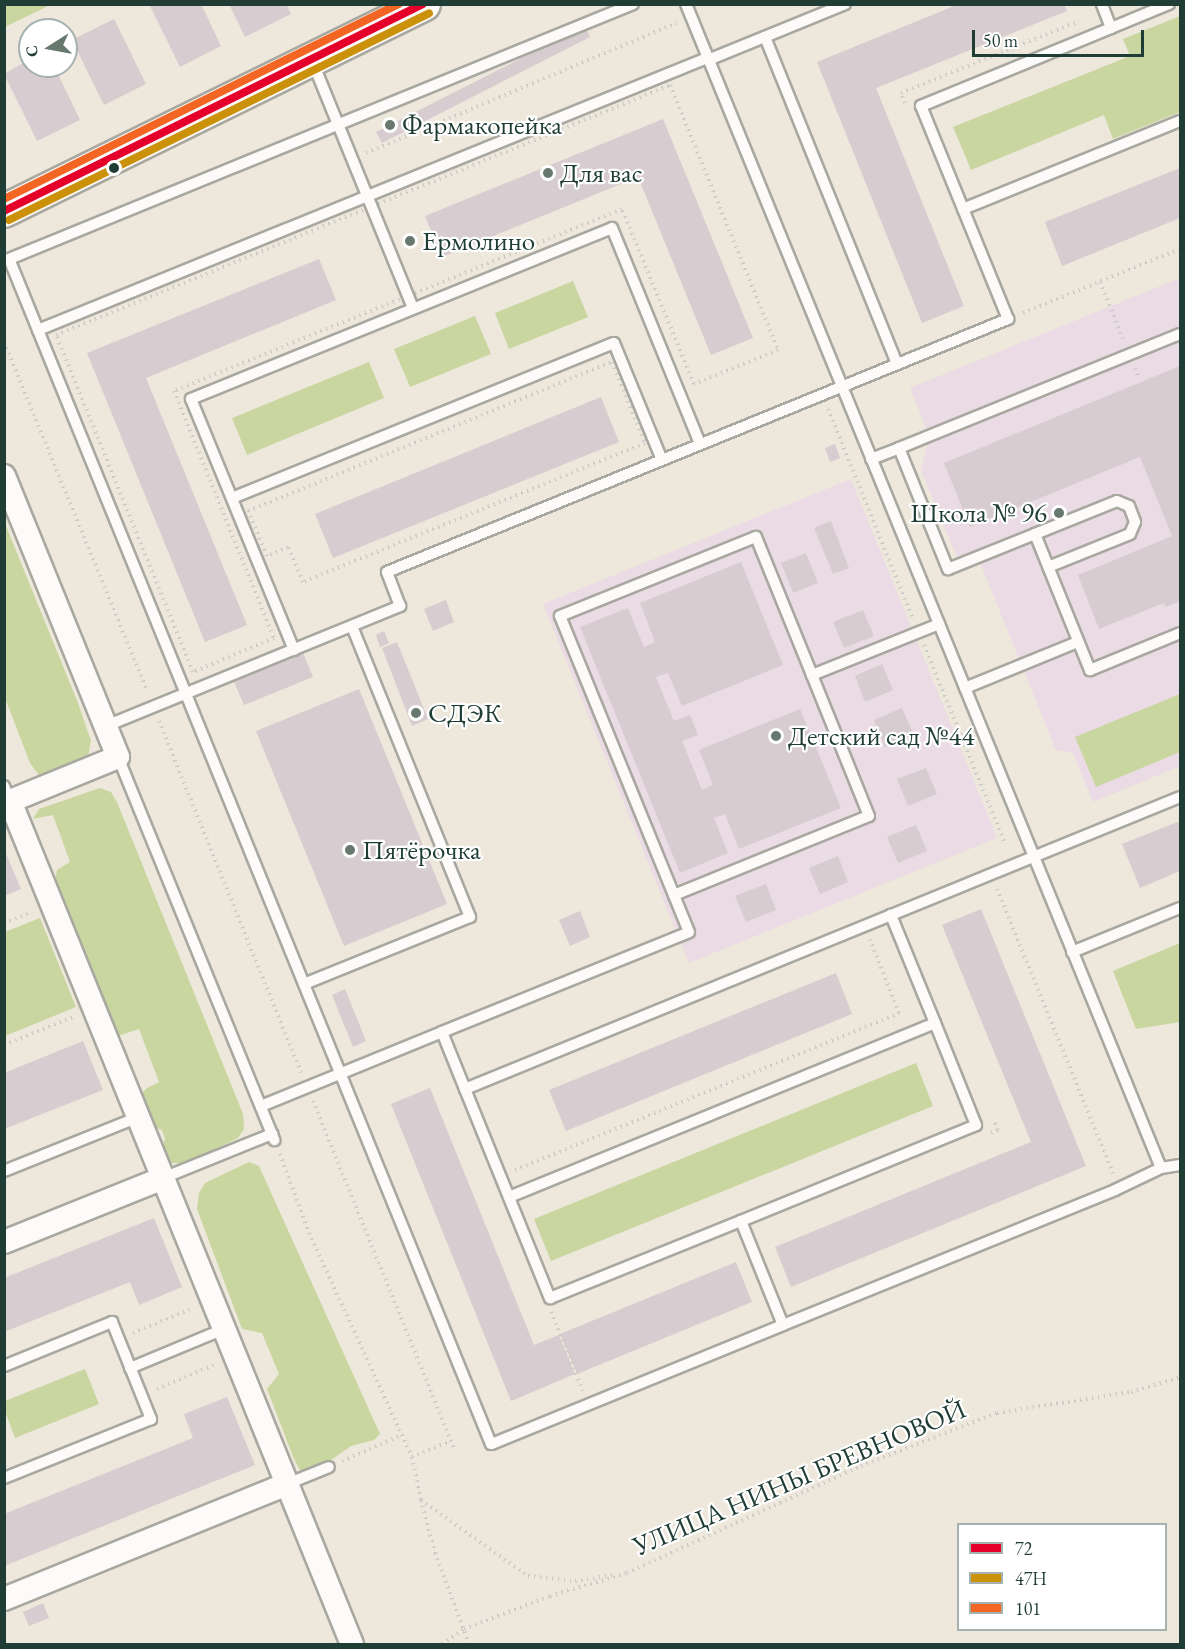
<!DOCTYPE html>
<meta charset="utf-8">
<style>
body{margin:0}
#map{position:relative;width:1185px;height:1649px;overflow:hidden;background:#eee7db;font-family:"EB Garamond",serif}
div>[style]{position:absolute}
[style*='--x']{left:calc(var(--x)*1px);top:calc(var(--y)*1px);width:calc(var(--w)*1px);rotate:calc(var(--a)*1deg)}
.built>*{inset:0;background:#ebdbe5}
.green>*{inset:0;background:#c9d6a0}
.building>*{inset:0;background:#d7ccd0}
.path>*{height:4px;margin-top:-2px;transform-origin:0;background:repeating-linear-gradient(90deg,#cbccc8 0 1.5px,transparent 0 6px)}
.roads{filter:drop-shadow(2px 0 #a8a8a0) drop-shadow(-2px 0 #a8a8a0) drop-shadow(0 2px #a8a8a0) drop-shadow(0 -2px #a8a8a0)}
.lane>*{height:10px;margin:-5px;padding:0 5px;transform-origin:5px;border-radius:5px;background:#fcfbfa}
.street>*{height:22px;margin:-11px;padding:0 11px;transform-origin:11px;border-radius:11px;background:#fcfbfa}
.secondary>*{height:32px;margin:-16px;padding:0 16px;transform-origin:16px;border-radius:16px;background:#fcfbfa}
.bus-1>*{height:8px;margin:-4px;padding:0 4px;transform-origin:4px;border-radius:4px;background:#e4002b}
.bus-2>*{height:8px;margin:-4px;padding:0 4px;transform-origin:4px;border-radius:4px;background:#cc910a}
.bus-3>*{height:8px;margin:-4px;padding:0 4px;transform-origin:4px;border-radius:4px;background:#f26522}
.dots>*{width:16px;height:16px;translate:-50% -50%;box-sizing:border-box;border:3px solid #fff;border-radius:50%}
span{translate:-50% -50%;white-space:nowrap;text-align:center;line-height:1.15;-webkit-text-stroke:4.5px #fff;paint-order:stroke}
.poi-label{font-size:27px;color:#1f3d34}
.left{translate:0 -50%;text-align:left}
.right{translate:-100% -50%;text-align:right}
.street-label{font-size:27px;color:#1f3d34}
.frame{position:absolute;inset:0;border:6px solid #1f3d34;pointer-events:none}
.legend{position:absolute;left:957px;top:1523px;width:210px;height:108px;box-sizing:border-box;background:#fff;border:2px solid #a5b1ae;margin:0;padding:8px 10px;list-style:none;font-size:18px;color:#1f3d34}
.legend li{display:flex;align-items:center;gap:12px;height:30px}
.legend b{width:30px;border:2px solid #a5b1ae}
.north{position:absolute;left:18px;top:18px;width:60px;height:60px;box-sizing:border-box;background:#fff;border:2px solid #a5b1ae;border-radius:50%;rotate:259deg;font-size:16px;font-weight:700;line-height:24px;text-align:center;color:#1f3d34}
.north::after{content:'';display:block;margin:auto;width:21px;height:27px;background:#67786e;clip-path:polygon(50% 0,100% 100%,50% 72%,0 100%)}
.scale{position:absolute;left:972px;top:30px;width:172px;height:27px;box-sizing:border-box;border:3px solid #1f3d34;border-top:0;padding-left:8px;font-size:18px;line-height:21px;white-space:nowrap;color:#1f3d34;-webkit-text-stroke:4px #fff;paint-order:stroke}
</style>
<div id="map">
<div class="built">
<div style="clip-path:polygon(1180px 278px,1180px 766px,1093px 802px,1073px 753px,1056px 750px,977px 555px,959px 562px,921px 471px,929px 436px,910px 388px)"></div>
<div style="clip-path:polygon(851px 479px,997px 838px,689px 963px,543px 604px)"></div>
</div>
<div class="green">
<div style="clip-path:polygon(5px 4px,50px 4px,50px 5px,5px 27px)"></div>
<div style="clip-path:polygon(1180px 16px,1180px 112px,1113px 139px,1104px 115px,971px 170px,953px 127px,1130px 56px,1123px 39px)"></div>
<div style="clip-path:polygon(573px 281px,588px 317px,509px 349px,495px 313px)"></div>
<div style="clip-path:polygon(475px 316px,491px 354px,410px 387px,394px 349px)"></div>
<div style="clip-path:polygon(369px 362px,384px 398px,247px 455px,232px 418px)"></div>
<div style="clip-path:polygon(4px 521px,78px 703px,91px 741px,88px 757px,81px 766px,41px 778px,30px 763px,5px 698px)"></div>
<div style="clip-path:polygon(1180px 694px,1180px 752px,1096px 787px,1075px 737px)"></div>
<div style="clip-path:polygon(100px 788px,111px 792px,117px 802px,243px 1114px,244px 1129px,238px 1138px,186px 1163px,172px 1163px,165px 1153px,163px 1145px,165px 1139px,162px 1130px,153px 1127px,143px 1104px,141px 1094px,147px 1088px,159px 1082px,139px 1029px,118px 1036px,55px 882px,57px 870px,70px 862px,53px 815px,33px 819px,39px 809px)"></div>
<div style="clip-path:polygon(40px 918px,76px 1007px,5px 1036px,5px 932px)"></div>
<div style="clip-path:polygon(1180px 943px,1180px 1022px,1136px 1029px,1113px 971px)"></div>
<div style="clip-path:polygon(916px 1063px,933px 1106px,551px 1261px,534px 1219px)"></div>
<div style="clip-path:polygon(249px 1162px,259px 1166px,380px 1434px,374px 1440px,351px 1446px,331px 1460px,309px 1471px,300px 1470px,294px 1459px,267px 1389px,279px 1374px,262px 1333px,242px 1329px,197px 1209px,199px 1193px,205px 1183px)"></div>
<div style="clip-path:polygon(85px 1369px,99px 1404px,15px 1438px,5px 1411px,5px 1401px)"></div>
</div>
<div class="building">
<div style="clip-path:polygon(149px 4px,201px 4px,221px 46px,180px 67px)"></div>
<div style="clip-path:polygon(229px 4px,286px 4px,291px 14px,245px 37px)"></div>
<div style="clip-path:polygon(959px 4px,1064px 4px,1067px 11px,876px 88px,964px 306px,922px 323px,817px 62px)"></div>
<div style="clip-path:polygon(114px 19px,146px 84px,104px 105px,72px 40px)"></div>
<div style="clip-path:polygon(585px 26px,590px 37px,382px 143px,376px 132px)"></div>
<div style="clip-path:polygon(30px 59px,30px 66px,54px 66px,80px 120px,37px 141px,4px 74px)"></div>
<div style="clip-path:polygon(663px 119px,753px 338px,711px 355px,638px 177px,442px 257px,425px 216px)"></div>
<div style="clip-path:polygon(1180px 168px,1180px 218px,1062px 266px,1045px 222px)"></div>
<div style="clip-path:polygon(319px 259px,336px 300px,146px 378px,247px 625px,205px 642px,87px 353px)"></div>
<div style="clip-path:polygon(1180px 366px,1180px 601px,1166px 607px,1164px 603px,1099px 629px,1078px 575px,1172px 536px,1140px 457px,970px 527px,944px 463px)"></div>
<div style="clip-path:polygon(601px 397px,619px 442px,333px 558px,315px 514px)"></div>
<div style="clip-path:polygon(835px 444px,840px 458px,830px 462px,825px 448px)"></div>
<div style="clip-path:polygon(831px 521px,849px 568px,833px 574px,814px 528px)"></div>
<div style="clip-path:polygon(806px 553px,818px 583px,793px 593px,781px 563px)"></div>
<div style="clip-path:polygon(741px 562px,783px 665px,682px 706px,668px 673px,656px 677px,674px 721px,690px 715px,698px 735px,682px 741px,702px 790px,713px 785px,699px 750px,800px 709px,841px 808px,739px 849px,725px 814px,714px 818px,728px 853px,680px 873px,580px 627px,628px 608px,644px 647px,655px 642px,640px 603px)"></div>
<div style="clip-path:polygon(446px 600px,454px 622px,433px 631px,424px 609px)"></div>
<div style="clip-path:polygon(863px 610px,874px 636px,844px 648px,833px 622px)"></div>
<div style="clip-path:polygon(384px 631px,389px 643px,380px 647px,376px 635px)"></div>
<div style="clip-path:polygon(397px 642px,428px 719px,412px 726px,382px 648px)"></div>
<div style="clip-path:polygon(303px 653px,313px 677px,244px 705px,234px 682px)"></div>
<div style="clip-path:polygon(882px 664px,893px 690px,865px 702px,855px 676px)"></div>
<div style="clip-path:polygon(359px 689px,447px 904px,344px 946px,256px 731px)"></div>
<div style="clip-path:polygon(902px 708px,914px 735px,885px 747px,874px 720px)"></div>
<div style="clip-path:polygon(926px 768px,937px 794px,908px 806px,897px 779px)"></div>
<div style="clip-path:polygon(1180px 821px,1180px 871px,1140px 888px,1122px 844px)"></div>
<div style="clip-path:polygon(916px 825px,927px 851px,898px 863px,887px 837px)"></div>
<div style="clip-path:polygon(4px 849px,21px 889px,4px 896px)"></div>
<div style="clip-path:polygon(838px 856px,848px 882px,820px 894px,809px 868px)"></div>
<div style="clip-path:polygon(766px 884px,776px 910px,746px 922px,735px 896px)"></div>
<div style="clip-path:polygon(981px 909px,1086px 1166px,791px 1287px,775px 1247px,1031px 1142px,942px 925px)"></div>
<div style="clip-path:polygon(580px 911px,590px 937px,570px 946px,559px 920px)"></div>
<div style="clip-path:polygon(836px 973px,852px 1014px,566px 1131px,549px 1090px)"></div>
<div style="clip-path:polygon(345px 989px,366px 1041px,353px 1047px,332px 995px)"></div>
<div style="clip-path:polygon(83px 1041px,103px 1090px,4px 1129px,4px 1073px)"></div>
<div style="clip-path:polygon(430px 1088px,534px 1345px,559px 1335px,575px 1374px,511px 1401px,391px 1104px)"></div>
<div style="clip-path:polygon(154px 1218px,182px 1287px,139px 1305px,130px 1282px,4px 1332px,4px 1278px)"></div>
<div style="clip-path:polygon(736px 1262px,752px 1302px,577px 1374px,560px 1334px)"></div>
<div style="clip-path:polygon(227px 1397px,255px 1465px,4px 1566px,4px 1514px,193px 1438px,184px 1414px)"></div>
<div style="clip-path:polygon(43px 1603px,49px 1618px,29px 1626px,23px 1612px)"></div>
</div>
<div class="path">
<div style="--x:670;--y:85;--w:286;--a:67.8"></div>
<div style="--x:778;--y:350;--w:91;--a:158"></div>
<div style="--x:694;--y:384;--w:189;--a:-112.4"></div>
<div style="--x:622;--y:209;--w:484;--a:157.9"></div>
<div style="--x:174;--y:391;--w:266;--a:68"></div>
<div style="--x:274;--y:638;--w:88;--a:157.2"></div>
<div style="--x:193;--y:672;--w:364;--a:-112.1"></div>
<div style="--x:56;--y:335;--w:663;--a:-22.15"></div>
<div style="--x:905;--y:103;--w:11;--a:-112"></div>
<div style="--x:901;--y:93;--w:192;--a:-22"></div>
<div style="--x:366;--y:153;--w:337;--a:-22.7"></div>
<div style="--x:1100;--y:282;--w:61;--a:68"></div>
<div style="--x:1023;--y:313;--w:170;--a:-22.2"></div>
<div style="--x:4;--y:342;--w:377;--a:67.7"></div>
<div style="--x:612;--y:362;--w:87;--a:67.8"></div>
<div style="--x:645;--y:443;--w:369;--a:157.9"></div>
<div style="--x:303;--y:582;--w:38;--a:-113"></div>
<div style="--x:288;--y:547;--w:23;--a:157"></div>
<div style="--x:267;--y:556;--w:49;--a:-112.9"></div>
<div style="--x:248;--y:511;--w:393;--a:-22.3"></div>
<div style="--x:1135;--y:368;--w:11;--a:68"></div>
<div style="--x:828;--y:409;--w:227;--a:68"></div>
<div style="--x:924;--y:645;--w:212;--a:67.8"></div>
<div style="--x:159;--y:721;--w:379;--a:68"></div>
<div style="--x:997;--y:889;--w:307;--a:67.8"></div>
<div style="--x:4;--y:923;--w:30;--a:-21"></div>
<div style="--x:4;--y:1045;--w:74;--a:-22.1"></div>
<div style="--x:313;--y:1101;--w:375;--a:67.9"></div>
<div style="--x:991;--y:1133;--w:8;--a:-23"></div>
<div style="--x:998;--y:1130;--w:12;--a:-114"></div>
<div style="--x:280;--y:1154;--w:84;--a:69.8"></div>
<div style="--x:309;--y:1233;--w:247;--a:65.3"></div>
<div style="--x:412;--y:1457;--w:44;--a:78.2"></div>
<div style="--x:421;--y:1500;--w:131;--a:35.4"></div>
<div style="--x:528;--y:1576;--w:47;--a:6.1"></div>
<div style="--x:575;--y:1581;--w:39;--a:-9"></div>
<div style="--x:515;--y:1170;--w:415;--a:-22.2"></div>
<div style="--x:899;--y:1013;--w:79;--a:-111.7"></div>
<div style="--x:551;--y:1312;--w:85;--a:67.9"></div>
<div style="--x:133;--y:1333;--w:65;--a:-22.6"></div>
<div style="--x:157;--y:1389;--w:64;--a:-23"></div>
<div style="--x:412;--y:1457;--w:42;--a:-22.3"></div>
<div style="--x:342;--y:1461;--w:65;--a:-23.4"></div>
<div style="--x:421;--y:1500;--w:55;--a:75.2"></div>
<div style="--x:435;--y:1553;--w:97;--a:69.5"></div>
<div style="--x:442;--y:1644;--w:27;--a:-34"></div>
<div style="--x:464;--y:1629;--w:92;--a:-21"></div>
<div style="--x:550;--y:1596;--w:80;--a:-16.6"></div>
<div style="--x:627;--y:1573;--w:257;--a:-24.6"></div>
<div style="--x:861;--y:1466;--w:146;--a:-21.3"></div>
<div style="--x:997;--y:1413;--w:136;--a:-8.9"></div>
<div style="--x:1131;--y:1392;--w:51;--a:-17"></div>
</div>
<div class="roads">
<div class="lane">
<div style="--x:686;--y:4;--w:1257;--a:67.8"></div>
<div style="--x:1111;--y:28;--w:63;--a:-22.5"></div>
<div style="--x:765;--y:37;--w:353;--a:68"></div>
<div style="--x:708;--y:60;--w:148;--a:-22.2"></div>
<div style="--x:313;--y:63;--w:265;--a:67.8"></div>
<div style="--x:963;--y:209;--w:234;--a:-22.1"></div>
<div style="--x:38;--y:330;--w:722;--a:-22.13"></div>
<div style="--x:1180;--y:334;--w:303;--a:157.9"></div>
<div style="--x:899;--y:448;--w:131;--a:68"></div>
<div style="--x:948;--y:569;--w:94;--a:-21.9"></div>
<div style="--x:1035;--y:534;--w:147;--a:68"></div>
<div style="--x:1090;--y:670;--w:97;--a:-22.3"></div>
<div style="--x:871;--y:459;--w:30;--a:-21"></div>
<div style="--x:232;--y:498;--w:412;--a:-22.1"></div>
<div style="--x:614;--y:343;--w:126;--a:67.7"></div>
<div style="--x:1035;--y:534;--w:88;--a:-21.9"></div>
<div style="--x:1117;--y:501;--w:13;--a:23"></div>
<div style="--x:1129;--y:506;--w:17;--a:69"></div>
<div style="--x:1135;--y:522;--w:13;--a:113"></div>
<div style="--x:1130;--y:534;--w:88;--a:158.1"></div>
<div style="--x:294;--y:650;--w:271;--a:-112.3"></div>
<div style="--x:191;--y:399;--w:454;--a:-22.1"></div>
<div style="--x:612;--y:228;--w:233;--a:67.8"></div>
<div style="--x:965;--y:688;--w:122;--a:-22.2"></div>
<div style="--x:106;--y:726;--w:318;--a:-22.2"></div>
<div style="--x:400;--y:606;--w:36;--a:-111"></div>
<div style="--x:387;--y:572;--w:671;--a:-22.17"></div>
<div style="--x:1008;--y:319;--w:230;--a:-112.2"></div>
<div style="--x:921;--y:106;--w:205;--a:-22.3"></div>
<div style="--x:1111;--y:28;--w:26;--a:-111"></div>
<div style="--x:118;--y:757;--w:414;--a:67.8"></div>
<div style="--x:4;--y:786;--w:16;--a:68"></div>
<div style="--x:10;--y:801;--w:2;--a:153"></div>
<div style="--x:674;--y:895;--w:210;--a:-22.1"></div>
<div style="--x:869;--y:816;--w:152;--a:-112"></div>
<div style="--x:1072;--y:952;--w:117;--a:-22.2"></div>
<div style="--x:304;--y:984;--w:179;--a:-22"></div>
<div style="--x:470;--y:917;--w:314;--a:-112.1"></div>
<div style="--x:442;--y:1032;--w:266;--a:-22"></div>
<div style="--x:689;--y:932;--w:341;--a:-112.2"></div>
<div style="--x:560;--y:616;--w:211;--a:-22"></div>
<div style="--x:756;--y:537;--w:149;--a:67.9"></div>
<div style="--x:812;--y:675;--w:137;--a:-21.9"></div>
<div style="--x:465;--y:1089;--w:226;--a:67.9"></div>
<div style="--x:550;--y:1298;--w:206;--a:-22"></div>
<div style="--x:741;--y:1221;--w:112;--a:68"></div>
<div style="--x:783;--y:1325;--w:315;--a:157.8"></div>
<div style="--x:491;--y:1444;--w:1279;--a:-112.13"></div>
<div style="--x:9;--y:259;--w:674;--a:-22.23"></div>
<div style="--x:261;--y:1106;--w:196;--a:-22.2"></div>
<div style="--x:442;--y:1032;--w:61;--a:68"></div>
<div style="--x:465;--y:1089;--w:772;--a:-22.21"></div>
<div style="--x:4;--y:1171;--w:144;--a:-21.9"></div>
<div style="--x:163;--y:1178;--w:118;--a:-22"></div>
<div style="--x:509;--y:1197;--w:460;--a:-22.2"></div>
<div style="--x:935;--y:1023;--w:117;--a:-112.2"></div>
<div style="--x:741;--y:1221;--w:254;--a:-22.2"></div>
<div style="--x:976;--y:1125;--w:110;--a:-111.9"></div>
<div style="--x:783;--y:1325;--w:358;--a:-22.1"></div>
<div style="--x:1115;--y:1190;--w:51;--a:-25.6"></div>
<div style="--x:1161;--y:1168;--w:19;--a:-9"></div>
<div style="--x:4;--y:1366;--w:117;--a:-22.2"></div>
<div style="--x:112;--y:1322;--w:105;--a:68.1"></div>
<div style="--x:151;--y:1419;--w:158;--a:158.1"></div>
<div style="--x:130;--y:1368;--w:102;--a:-22.5"></div>
<div style="--x:287;--y:1484;--w:45;--a:-22"></div>
</div>
<div class="street">
<div style="--x:4;--y:476;--w:303;--a:67.9"></div>
<div style="--x:118;--y:757;--w:117;--a:157.8"></div>
<div style="--x:10;--y:801;--w:910;--a:67.92"></div>
<div style="--x:4;--y:1242;--w:171;--a:-21.9"></div>
<div style="--x:4;--y:1599;--w:305;--a:-22.1"></div>
</div>
<div class="secondary">
<div style="--x:4;--y:211;--w:468;--a:-26.2"></div>
</div>
</div>
<div class="bus-1">
<div style="--x:4;--y:211;--w:467;--a:-26.3"></div>
</div>
<div class="bus-2">
<div style="--x:9;--y:220;--w:468;--a:-26.2"></div>
</div>
<div class="bus-3">
<div style="--x:4;--y:199;--w:441;--a:-26.3"></div>
</div>
<div class="dots">
<div style="left:390px;top:125px;background:#67786e"></div>
<div style="left:114px;top:168px;background:#1f3d34"></div>
<div style="left:548px;top:173px;background:#67786e"></div>
<div style="left:410px;top:241px;background:#67786e"></div>
<div style="left:1059px;top:513px;background:#67786e"></div>
<div style="left:416px;top:713px;background:#67786e"></div>
<div style="left:776px;top:736px;background:#67786e"></div>
<div style="left:350px;top:850px;background:#67786e"></div>
</div>
<div class="poi-label">
<span class="left" style="left:402px;top:125px">Фармакопейка</span>
<span class="left" style="left:560px;top:173px">Для вас</span>
<span class="left" style="left:422px;top:241px">Ермолино</span>
<span class="right" style="left:1047px;top:513px">Школа № 96</span>
<span class="left" style="left:428px;top:713px">СДЭК</span>
<span class="left" style="left:788px;top:736px">Детский сад №44</span>
<span class="left" style="left:362px;top:850px">Пятёрочка</span>
</div>
<div class="street-label">
<span style="left:799px;top:1477px;rotate:-23deg">УЛИЦА НИНЫ БРЕВНОВОЙ</span>
</div>
<div class="frame"></div>
<ul class="legend">
<li><b style="height:8px;background:#e4002b"></b>72</li>
<li><b style="height:8px;background:#cc910a"></b>47Н</li>
<li><b style="height:8px;background:#f26522"></b>101</li>
</ul>
<div class="north">С</div>
<div class="scale">50 m</div>
</div>
